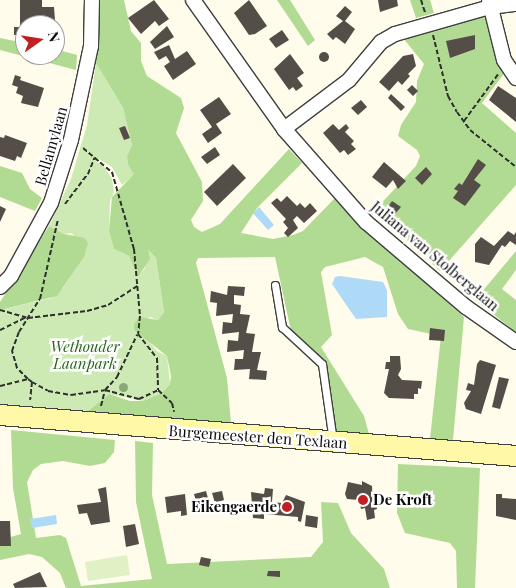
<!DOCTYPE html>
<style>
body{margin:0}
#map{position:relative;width:516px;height:588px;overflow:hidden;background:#fffceb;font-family:"Playfair Display",serif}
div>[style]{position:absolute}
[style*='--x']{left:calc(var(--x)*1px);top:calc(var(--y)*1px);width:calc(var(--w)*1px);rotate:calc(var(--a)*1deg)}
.green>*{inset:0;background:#ceeab4}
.forest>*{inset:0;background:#b1db92}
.pitch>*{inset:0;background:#e1f1c6}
.water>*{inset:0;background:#aedaf8}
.building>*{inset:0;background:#554d48}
.round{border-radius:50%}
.path>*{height:2px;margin-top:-1px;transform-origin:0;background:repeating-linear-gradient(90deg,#2e2e2e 0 5px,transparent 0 7.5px)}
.roads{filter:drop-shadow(1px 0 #3f3f3f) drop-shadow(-1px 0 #3f3f3f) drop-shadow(0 1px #3f3f3f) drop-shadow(0 -1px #3f3f3f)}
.lane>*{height:7px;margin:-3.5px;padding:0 3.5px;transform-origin:3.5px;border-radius:3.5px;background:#fff}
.street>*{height:14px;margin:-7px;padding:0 7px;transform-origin:7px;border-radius:7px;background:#fff}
.secondary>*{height:20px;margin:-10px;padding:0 10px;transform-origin:10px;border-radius:10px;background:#fff8a6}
.trees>*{width:9px;height:9px;margin:-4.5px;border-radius:50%;background:#88a979}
.dots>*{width:14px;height:14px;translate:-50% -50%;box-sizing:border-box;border:2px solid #fff;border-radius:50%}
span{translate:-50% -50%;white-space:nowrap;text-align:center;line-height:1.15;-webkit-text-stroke:5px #fff;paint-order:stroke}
.street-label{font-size:15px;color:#0c0c0c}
.park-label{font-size:15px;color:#27651b;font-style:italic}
.poi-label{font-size:15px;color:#0c0c0c;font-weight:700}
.left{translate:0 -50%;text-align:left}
.right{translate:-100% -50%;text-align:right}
.north{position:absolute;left:15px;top:15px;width:50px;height:50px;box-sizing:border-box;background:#fff;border:1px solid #9e9e9e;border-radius:50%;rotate:77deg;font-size:14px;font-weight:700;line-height:20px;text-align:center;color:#0c0c0c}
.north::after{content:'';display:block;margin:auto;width:18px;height:22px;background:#c02022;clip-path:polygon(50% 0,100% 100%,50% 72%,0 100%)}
</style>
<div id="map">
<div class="green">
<div style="clip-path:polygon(96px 63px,123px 108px,132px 145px,127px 156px,128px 165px,135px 174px,122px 185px,112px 167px,97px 158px,96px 162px,103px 165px,112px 179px,114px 192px,110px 201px,109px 231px,114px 249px,129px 256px,138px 277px,145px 268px,148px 248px,156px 258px,164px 312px,158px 320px,149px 317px,144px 335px,157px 351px,167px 356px,170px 384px,162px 393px,143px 401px,109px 394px,88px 411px,0 404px,0 310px,51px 298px,63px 288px,84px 256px,72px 233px,64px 234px,49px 226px,71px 179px,87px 125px)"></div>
</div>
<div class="forest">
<div style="clip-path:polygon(96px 0,124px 0,131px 31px,141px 43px,141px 61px,147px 76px,181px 98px,184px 108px,176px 133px,202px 182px,203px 201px,191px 220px,194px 227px,202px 232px,220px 224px,289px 149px,302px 163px,257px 208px,241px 233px,273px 239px,293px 235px,303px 231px,335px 198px,464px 317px,453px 440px,430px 439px,441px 336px,408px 329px,398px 314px,383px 267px,365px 257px,325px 267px,321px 272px,332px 335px,321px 347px,364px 416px,369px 434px,331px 431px,324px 365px,321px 358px,291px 331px,275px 257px,198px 258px,196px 263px,227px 378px,231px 423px,88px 411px,109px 394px,130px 401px,143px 401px,162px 393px,170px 384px,171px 376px,167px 356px,134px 330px,134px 324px,139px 317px,158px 320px,164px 312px,156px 258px,148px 249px,150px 259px,138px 277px,129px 256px,114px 249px,109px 231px,112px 197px,134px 174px,128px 165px,127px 156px,132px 145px,123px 108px,96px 63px)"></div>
<div style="clip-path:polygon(277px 0,290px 0,315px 40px,308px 46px)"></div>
<div style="clip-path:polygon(410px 0,430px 0,434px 13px,416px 18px)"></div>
<div style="clip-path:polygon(484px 15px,487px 15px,506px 71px,482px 103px,516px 133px,516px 185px,440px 271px,375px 210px,416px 166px,420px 156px,417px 150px,398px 136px,401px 125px,416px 102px,417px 81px,424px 64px,403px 38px)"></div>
<div style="clip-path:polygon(0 38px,25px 43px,25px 55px,55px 55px,55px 49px,77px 55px,76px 70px,0 50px)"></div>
<div style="clip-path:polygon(0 166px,22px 173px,30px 189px,42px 198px,35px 211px,0 197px)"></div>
<div style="clip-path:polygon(49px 226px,64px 234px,85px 238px,88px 243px,84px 257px,57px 296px,0 310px,0 302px)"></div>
<div style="clip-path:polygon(516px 251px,516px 270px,502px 289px,516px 300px,516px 332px,475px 300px)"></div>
<div style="clip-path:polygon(11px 430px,115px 440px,114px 452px,105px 463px,90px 466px,63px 461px,41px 464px,33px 470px,27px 482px,36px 538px,60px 535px,66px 538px,81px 586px,152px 579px,136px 502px,135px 441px,153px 443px,152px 495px,167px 564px,311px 557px,323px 542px,321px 502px,338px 503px,351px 533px,384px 569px,390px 588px,66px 588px,60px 573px,42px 557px,29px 554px,0 560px,0 540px,21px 534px,13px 488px)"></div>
<div style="clip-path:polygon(398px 464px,480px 468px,475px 588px,457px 588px,456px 551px,450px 543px,405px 533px,397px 513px)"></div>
</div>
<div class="pitch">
<div style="clip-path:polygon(127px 555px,130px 575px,88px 581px,85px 562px)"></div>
</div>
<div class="water">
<div style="clip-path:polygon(259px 207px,274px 225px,268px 230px,253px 213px)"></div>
<div style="clip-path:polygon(340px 276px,383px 282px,387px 290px,387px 317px,356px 319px,332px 284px,335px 277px)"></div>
<div style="clip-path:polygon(56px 515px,57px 524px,32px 528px,30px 519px)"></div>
</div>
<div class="building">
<div style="clip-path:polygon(20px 0,42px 0,42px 7px,54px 7px,55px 20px,42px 19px,41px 25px,25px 25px,25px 35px,14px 35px,14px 27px,20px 27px)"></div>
<div style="clip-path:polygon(154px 0,169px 19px,159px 26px,155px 21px,141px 34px,128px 18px)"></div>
<div style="clip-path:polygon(249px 0,267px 26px,255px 34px,249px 35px,234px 13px)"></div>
<div style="clip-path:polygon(378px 0,397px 0,398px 6px,380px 12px)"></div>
<div style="clip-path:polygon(345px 6px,352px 12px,345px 21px,355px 29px,345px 44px,336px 37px,333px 40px,327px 34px,343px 21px,336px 16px)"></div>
<div style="clip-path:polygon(167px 26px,174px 37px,155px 49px,150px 42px)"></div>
<div style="clip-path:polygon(282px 30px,289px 40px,276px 48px,269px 39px)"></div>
<div style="clip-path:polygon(475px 35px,475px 49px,450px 58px,446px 41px)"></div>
<div style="clip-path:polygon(169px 45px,175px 59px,187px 51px,196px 64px,173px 80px,164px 66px,170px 62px,166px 56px,159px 60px,154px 52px)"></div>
<div class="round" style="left:319px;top:52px;width:10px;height:10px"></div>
<div style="clip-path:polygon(290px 54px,304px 73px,297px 78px,303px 86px,296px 91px,293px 87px,289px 90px,274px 69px)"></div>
<div style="clip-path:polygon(413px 54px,416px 66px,408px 74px,410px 76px,402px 85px,398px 81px,389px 91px,379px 82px,403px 56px)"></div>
<div style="clip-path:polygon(15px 75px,21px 77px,20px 80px,44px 88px,38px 107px,21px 103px,23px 96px,16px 93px,18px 87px,12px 85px)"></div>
<div style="clip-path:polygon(412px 85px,418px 91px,413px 96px,407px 90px)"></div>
<div style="clip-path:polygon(498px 86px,516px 98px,516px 122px,489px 100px)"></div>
<div style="clip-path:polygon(391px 94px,405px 107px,401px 111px,388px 98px)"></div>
<div style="clip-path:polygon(219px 97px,231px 114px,216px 124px,222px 133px,208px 143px,202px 134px,212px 127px,200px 110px)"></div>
<div style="clip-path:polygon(361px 100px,367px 107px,358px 115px,351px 108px)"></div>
<div style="clip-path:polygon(333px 124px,339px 130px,346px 124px,349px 128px,345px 132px,354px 141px,351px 144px,356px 149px,348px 155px,344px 150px,340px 153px,323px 133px)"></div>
<div style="clip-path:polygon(125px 126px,130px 138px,124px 140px,119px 128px)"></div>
<div style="clip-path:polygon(5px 135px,27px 143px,21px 158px,17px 156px,15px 161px,0 156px,0 137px,4px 138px)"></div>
<div style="clip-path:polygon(215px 147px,220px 155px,207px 164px,201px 157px)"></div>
<div style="clip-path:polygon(478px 159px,486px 165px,474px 180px,481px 185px,465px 206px,453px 198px,458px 191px,454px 189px,459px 183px,462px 185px)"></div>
<div style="clip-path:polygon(384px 162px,406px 181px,398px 189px,393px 180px,386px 188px,372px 177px)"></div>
<div style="clip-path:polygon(233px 164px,246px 178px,217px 206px,204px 192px)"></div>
<div style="clip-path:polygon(426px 167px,432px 174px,422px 185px,415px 178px)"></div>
<div style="clip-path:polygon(287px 196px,297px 206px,300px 203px,305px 208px,310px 203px,317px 211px,304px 223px,297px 216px,293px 220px,298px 228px,288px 237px,284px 233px,288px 228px,283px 222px,286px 219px,271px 203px,277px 198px,281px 202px)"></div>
<div style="clip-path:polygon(392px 201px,401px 207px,395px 214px,387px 208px)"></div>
<div style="clip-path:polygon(0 206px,6px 209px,0 222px)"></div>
<div style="clip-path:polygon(508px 231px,514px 235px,516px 232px,516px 245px,510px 241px,505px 247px,502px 245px,489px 265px,475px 262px,475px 244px,481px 237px,494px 246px)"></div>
<div style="clip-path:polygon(228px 286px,245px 287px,244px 296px,234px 295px,234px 304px,241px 305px,240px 314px,250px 315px,246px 333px,255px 334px,252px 352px,261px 352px,257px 370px,267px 371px,266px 380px,249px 379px,250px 369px,234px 370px,235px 359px,243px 359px,244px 350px,227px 352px,228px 340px,238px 341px,239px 332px,222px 334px,223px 322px,232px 323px,233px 314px,216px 316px,217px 303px,210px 302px,211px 291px,227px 295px)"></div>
<div style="clip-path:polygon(430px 328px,445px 330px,444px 341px,429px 340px)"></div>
<div style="clip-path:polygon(390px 356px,400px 356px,401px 369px,398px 375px,402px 380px,422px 381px,421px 389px,418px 388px,418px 394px,414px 394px,414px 399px,389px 398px,384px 393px,389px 369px,385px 369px,386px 362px,390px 362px)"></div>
<div style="clip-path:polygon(480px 360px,496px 365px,481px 414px,466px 409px,464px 403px,471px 391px,466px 390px,468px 383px,474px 385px,477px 364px)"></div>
<div style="clip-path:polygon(499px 377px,509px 379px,500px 409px,492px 407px)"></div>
<div style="clip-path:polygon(362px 481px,372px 486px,373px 505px,376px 504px,377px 509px,374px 510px,375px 518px,367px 520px,365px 508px,361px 509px,359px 500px,347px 499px,345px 494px,348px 482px,362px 485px)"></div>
<div style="clip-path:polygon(106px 487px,110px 522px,91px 525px,87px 513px,79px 514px,77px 505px,101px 502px,98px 489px)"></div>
<div style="clip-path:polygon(265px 488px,273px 489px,272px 502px,282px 503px,286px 495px,305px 502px,301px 522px,298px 521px,298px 517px,264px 514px,264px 519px,253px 518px,251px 492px,264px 494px)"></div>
<div style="clip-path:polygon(206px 491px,209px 502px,197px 505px,194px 494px)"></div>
<div style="clip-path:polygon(222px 491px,224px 500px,215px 503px,212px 493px)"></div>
<div style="clip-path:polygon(185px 494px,187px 515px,181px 516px,181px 511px,167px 513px,165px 497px)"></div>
<div style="clip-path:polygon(496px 494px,502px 494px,502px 498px,516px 499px,516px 520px,496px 516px)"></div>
<div style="clip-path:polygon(306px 515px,318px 517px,317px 528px,305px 526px)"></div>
<div style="clip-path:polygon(0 521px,10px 521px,11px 546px,0 546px)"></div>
<div style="clip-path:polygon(135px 524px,139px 544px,126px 547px,123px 526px)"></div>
<div style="clip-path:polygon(201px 557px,211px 559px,209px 567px,199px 565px)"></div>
<div style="clip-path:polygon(268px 571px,280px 571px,280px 577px,267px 576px)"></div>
<div style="clip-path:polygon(40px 572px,47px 587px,15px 588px,13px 584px)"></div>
</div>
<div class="path">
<div style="--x:421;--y:0;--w:13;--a:72"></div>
<div style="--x:433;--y:35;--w:63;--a:76.2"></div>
<div style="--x:448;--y:96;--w:18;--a:61"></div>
<div style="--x:457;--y:112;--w:22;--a:54"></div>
<div style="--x:470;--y:130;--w:59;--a:38.8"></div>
<div style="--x:464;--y:121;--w:59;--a:-53.9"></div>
<div style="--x:83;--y:148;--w:38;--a:40"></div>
<div style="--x:112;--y:172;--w:80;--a:74.1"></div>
<div style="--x:134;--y:249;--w:67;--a:84.9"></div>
<div style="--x:140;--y:316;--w:18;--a:96"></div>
<div style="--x:138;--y:334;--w:31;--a:52"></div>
<div style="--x:157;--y:358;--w:32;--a:88"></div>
<div style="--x:158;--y:390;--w:19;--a:43"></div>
<div style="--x:172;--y:403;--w:9;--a:77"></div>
<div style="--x:65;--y:204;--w:38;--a:-53"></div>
<div style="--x:88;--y:174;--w:18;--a:-68"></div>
<div style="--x:0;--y:310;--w:29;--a:16"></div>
<div style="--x:28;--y:318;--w:59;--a:-6.8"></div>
<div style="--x:87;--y:311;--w:22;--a:-16"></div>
<div style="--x:108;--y:305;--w:37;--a:-33"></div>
<div style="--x:0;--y:330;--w:28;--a:-26"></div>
<div style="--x:28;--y:379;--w:16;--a:-135"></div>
<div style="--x:17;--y:368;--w:18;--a:-106"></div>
<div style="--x:12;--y:351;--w:20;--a:-70"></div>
<div style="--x:19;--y:332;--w:39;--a:-58"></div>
<div style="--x:40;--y:299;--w:82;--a:-77.3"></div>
<div style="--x:32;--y:382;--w:18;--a:29"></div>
<div style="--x:48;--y:391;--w:23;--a:10"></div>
<div style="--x:71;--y:395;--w:34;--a:-8"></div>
<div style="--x:105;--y:390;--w:18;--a:-47"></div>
<div style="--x:117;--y:377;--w:47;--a:-64.5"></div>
<div style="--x:0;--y:386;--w:29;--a:-14"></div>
<div style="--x:28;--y:379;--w:5;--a:37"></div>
<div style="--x:32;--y:382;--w:18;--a:96"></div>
<div style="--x:101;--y:406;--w:16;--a:-76"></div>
<div style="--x:105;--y:390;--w:35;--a:15"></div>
<div style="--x:139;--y:399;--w:21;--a:-25"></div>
</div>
<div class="roads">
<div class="lane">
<div style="--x:275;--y:285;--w:43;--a:80.5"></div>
<div style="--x:282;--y:327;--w:54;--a:42.8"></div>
<div style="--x:322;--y:364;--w:78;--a:81.9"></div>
</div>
<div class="street">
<div style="--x:193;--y:0;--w:158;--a:54.8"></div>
<div style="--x:284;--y:129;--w:124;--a:48.6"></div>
<div style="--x:366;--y:222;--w:131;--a:40.4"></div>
<div style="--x:466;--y:307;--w:61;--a:35"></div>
<div style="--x:489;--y:0;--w:62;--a:76"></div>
<div style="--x:504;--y:60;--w:22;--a:56"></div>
<div style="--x:284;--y:129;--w:81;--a:-37"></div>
<div style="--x:349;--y:80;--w:50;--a:-49.9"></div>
<div style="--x:381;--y:42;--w:16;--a:-30"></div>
<div style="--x:395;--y:34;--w:99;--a:-15.9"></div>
<div style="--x:490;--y:7;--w:26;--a:-7"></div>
<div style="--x:0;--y:287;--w:16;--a:-45"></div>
<div style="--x:11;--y:276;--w:83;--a:-61.3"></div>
<div style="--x:51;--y:203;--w:66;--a:-72.4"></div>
<div style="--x:71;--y:140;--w:96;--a:-78"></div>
<div style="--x:91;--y:46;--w:46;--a:-88.8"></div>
</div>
<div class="secondary">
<div style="--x:0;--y:415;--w:518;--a:4.54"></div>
</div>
</div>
<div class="trees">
<div style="left:123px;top:387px"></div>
</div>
<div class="dots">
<div style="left:363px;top:500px;background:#c02022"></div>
<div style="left:287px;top:507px;background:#c02022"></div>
</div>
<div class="street-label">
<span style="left:51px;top:146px;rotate:-74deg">Bellamylaan</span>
<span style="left:435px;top:256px;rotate:40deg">Juliana van Stolberglaan</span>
<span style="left:258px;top:437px;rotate:4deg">Burgemeester den Texlaan</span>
</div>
<div class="park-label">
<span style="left:85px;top:355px">Wethouder<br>Laanpark</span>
</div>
<div class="poi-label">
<span class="left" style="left:373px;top:500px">De Kroft</span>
<span class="right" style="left:277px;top:507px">Eikengaerde</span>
</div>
<div class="north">N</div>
</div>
